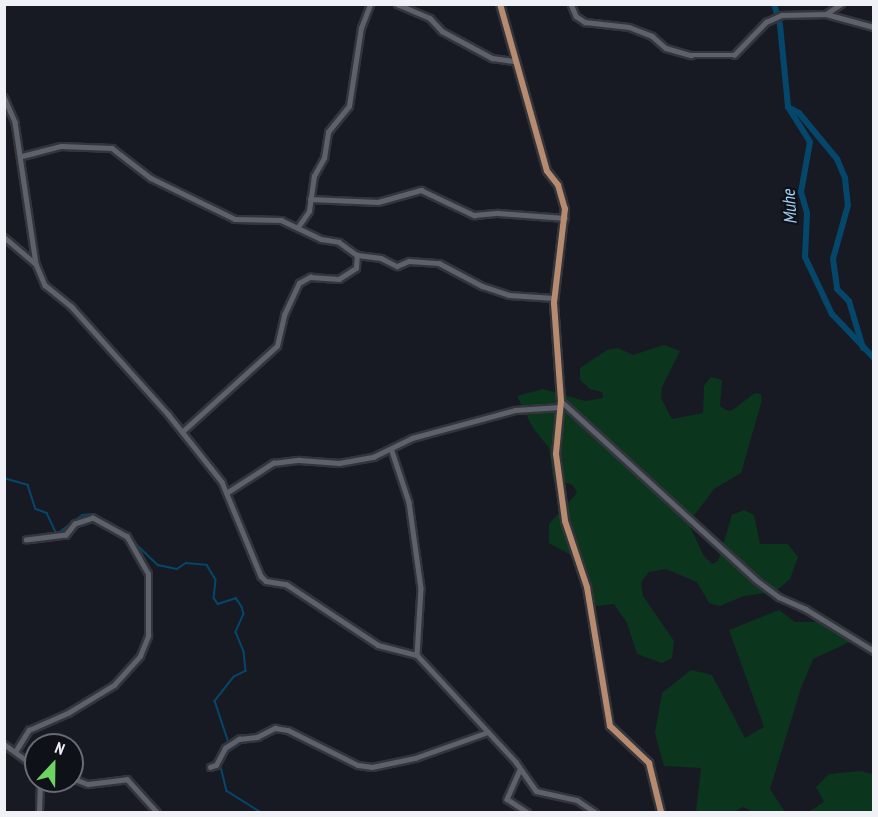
<!DOCTYPE html>
<style>
body{margin:0}
#map{position:relative;width:878px;height:817px;overflow:hidden;background:#181a23;font-family:"PT Sans Narrow",sans-serif}
div>[style]{position:absolute}
[style*='--x']{left:calc(var(--x)*1px);top:calc(var(--y)*1px);width:calc(var(--w)*1px);rotate:calc(var(--a)*1deg)}
.green>*{inset:0;background:#0b351d}
.stream>*{height:1.5px;margin:-0.75px;padding:0 0.75px;transform-origin:0.75px;border-radius:0.75px;background:#04476a}
.river>*{height:6px;margin:-3px;padding:0 3px;transform-origin:3px;border-radius:3px;background:#04476a}
.roads{filter:drop-shadow(2px 0 #33353b) drop-shadow(-2px 0 #33353b) drop-shadow(0 2px #33353b) drop-shadow(0 -2px #33353b)}
.minor>*{height:4.5px;margin:-2.25px;padding:0 2.25px;transform-origin:2.25px;border-radius:2.25px;background:#5d616b}
.major>*{height:6px;margin:-3px;padding:0 3px;transform-origin:3px;border-radius:3px;background:#b68b70}
span{translate:-50% -50%;white-space:nowrap;text-align:center;line-height:1.15;-webkit-text-stroke:4.5px #0f1119;paint-order:stroke}
.water-label{font-size:18px;color:#a2d1f4;font-style:italic}
.frame{position:absolute;inset:0;border:6px solid #eff1f7;pointer-events:none}
.north{position:absolute;left:24px;top:733px;width:60px;height:60px;box-sizing:border-box;background:#0f1119;border:2px solid #696b72;border-radius:50%;rotate:22deg;font-size:16px;font-weight:700;line-height:24px;text-align:center;color:#eff1f7}
.north::after{content:'';display:block;margin:auto;width:21px;height:27px;background:#6dd361;clip-path:polygon(50% 0,100% 100%,50% 72%,0 100%)}
</style>
<div id="map">
<div class="green">
<div style="clip-path:polygon(664px 345px,680px 351px,662px 387px,661px 398px,672px 419px,703px 413px,704px 386px,711px 377px,722px 380px,720px 406px,726px 410px,731px 411px,755px 393px,761px 394px,762px 400px,741px 473px,714px 489px,693px 517px,691px 529px,704px 556px,712px 564px,718px 561px,732px 515px,744px 510px,754px 515px,760px 544px,788px 544px,798px 557px,790px 579px,776px 591px,744px 596px,720px 606px,709px 603px,697px 582px,666px 569px,649px 572px,641px 582px,643px 596px,674px 641px,672px 658px,662px 663px,637px 654px,627px 623px,614px 604px,596px 606px,586px 599px,571px 555px,549px 543px,549px 524px,577px 493px,573px 485px,553px 479px,549px 448px,533px 428px,517px 396px,543px 389px,585px 401px,603px 398px,602px 392px,590px 389px,580px 380px,580px 368px,607px 350px,618px 348px,633px 355px)"></div>
<div style="clip-path:polygon(779px 610px,795px 622px,821px 622px,856px 639px,813px 659px,801px 688px,770px 789px,785px 812px,753px 812px,743px 807px,734px 812px,696px 812px,701px 768px,664px 766px,655px 733px,662px 693px,691px 670px,712px 675px,745px 738px,764px 727px,729px 630px)"></div>
<div style="clip-path:polygon(860px 771px,873px 774px,873px 812px,808px 812px,824px 802px,816px 787px,829px 774px)"></div>
</div>
<div class="stream">
<div style="--x:4;--y:478;--w:25;--a:16"></div>
<div style="--x:28;--y:485;--w:25;--a:72"></div>
<div style="--x:36;--y:509;--w:12;--a:20"></div>
<div style="--x:47;--y:513;--w:23;--a:65"></div>
<div style="--x:57;--y:534;--w:31;--a:-37"></div>
<div style="--x:82;--y:515;--w:12;--a:-5"></div>
<div style="--x:94;--y:514;--w:15;--a:37"></div>
<div style="--x:128;--y:536;--w:42;--a:44"></div>
<div style="--x:158;--y:565;--w:19;--a:12"></div>
<div style="--x:177;--y:569;--w:11;--a:-34"></div>
<div style="--x:186;--y:563;--w:21;--a:5"></div>
<div style="--x:207;--y:565;--w:17;--a:59"></div>
<div style="--x:216;--y:580;--w:18;--a:96"></div>
<div style="--x:214;--y:598;--w:7;--a:56"></div>
<div style="--x:218;--y:604;--w:19;--a:-18"></div>
<div style="--x:236;--y:598;--w:11;--a:56"></div>
<div style="--x:242;--y:607;--w:7;--a:74"></div>
<div style="--x:244;--y:614;--w:20;--a:114"></div>
<div style="--x:236;--y:632;--w:22;--a:68"></div>
<div style="--x:244;--y:652;--w:19;--a:84"></div>
<div style="--x:246;--y:671;--w:13;--a:153"></div>
<div style="--x:234;--y:677;--w:31;--a:128"></div>
<div style="--x:215;--y:701;--w:44;--a:71.6"></div>
<div style="--x:220;--y:763;--w:29;--a:76"></div>
<div style="--x:227;--y:791;--w:39;--a:32"></div>
</div>
<div class="river">
<div style="--x:774;--y:4;--w:22;--a:74"></div>
<div style="--x:780;--y:25;--w:82;--a:84.4"></div>
<div style="--x:788;--y:107;--w:41;--a:57.8"></div>
<div style="--x:810;--y:142;--w:51;--a:100.2"></div>
<div style="--x:801;--y:192;--w:22;--a:74"></div>
<div style="--x:807;--y:213;--w:44;--a:92.6"></div>
<div style="--x:805;--y:257;--w:63;--a:64.7"></div>
<div style="--x:832;--y:314;--w:61;--a:46.3"></div>
<div style="--x:788;--y:107;--w:13;--a:29"></div>
<div style="--x:799;--y:113;--w:60;--a:50.4"></div>
<div style="--x:837;--y:159;--w:21;--a:67"></div>
<div style="--x:845;--y:178;--w:27;--a:84"></div>
<div style="--x:848;--y:205;--w:56;--a:105.5"></div>
<div style="--x:833;--y:259;--w:30;--a:82"></div>
<div style="--x:837;--y:289;--w:17;--a:45"></div>
<div style="--x:849;--y:301;--w:49;--a:73.4"></div>
</div>
<div class="roads">
<div class="minor">
<div style="--x:397;--y:4;--w:36;--a:23"></div>
<div style="--x:430;--y:18;--w:18;--a:47"></div>
<div style="--x:442;--y:31;--w:57;--a:28.4"></div>
<div style="--x:492;--y:58;--w:21;--a:8"></div>
<div style="--x:571;--y:4;--w:13;--a:67"></div>
<div style="--x:576;--y:16;--w:11;--a:34"></div>
<div style="--x:585;--y:22;--w:44;--a:6.5"></div>
<div style="--x:629;--y:27;--w:25;--a:21"></div>
<div style="--x:652;--y:36;--w:18;--a:41"></div>
<div style="--x:666;--y:48;--w:26;--a:16"></div>
<div style="--x:691;--y:55;--w:43;--a:0"></div>
<div style="--x:734;--y:55;--w:46;--a:-45.9"></div>
<div style="--x:766;--y:22;--w:17;--a:-24"></div>
<div style="--x:782;--y:15;--w:44;--a:-1.3"></div>
<div style="--x:826;--y:14;--w:50;--a:15.2"></div>
<div style="--x:826;--y:14;--w:18;--a:-34"></div>
<div style="--x:4;--y:97;--w:27;--a:66"></div>
<div style="--x:15;--y:122;--w:144;--a:81.6"></div>
<div style="--x:36;--y:264;--w:23;--a:67"></div>
<div style="--x:45;--y:285;--w:35;--a:39"></div>
<div style="--x:72;--y:307;--w:144;--a:48.1"></div>
<div style="--x:168;--y:414;--w:87;--a:51.5"></div>
<div style="--x:222;--y:482;--w:102;--a:67.5"></div>
<div style="--x:261;--y:576;--w:7;--a:45"></div>
<div style="--x:266;--y:581;--w:20;--a:9"></div>
<div style="--x:286;--y:584;--w:110;--a:33.5"></div>
<div style="--x:378;--y:645;--w:40;--a:14.4"></div>
<div style="--x:417;--y:655;--w:146;--a:47.2"></div>
<div style="--x:516;--y:762;--w:35;--a:55"></div>
<div style="--x:536;--y:791;--w:42;--a:12.4"></div>
<div style="--x:577;--y:800;--w:22;--a:34"></div>
<div style="--x:22;--y:156;--w:40;--a:-14.4"></div>
<div style="--x:61;--y:146;--w:51;--a:2.2"></div>
<div style="--x:112;--y:148;--w:49;--a:37.6"></div>
<div style="--x:151;--y:178;--w:93;--a:26"></div>
<div style="--x:235;--y:219;--w:46;--a:1.2"></div>
<div style="--x:281;--y:220;--w:44;--a:25.4"></div>
<div style="--x:321;--y:239;--w:18;--a:9"></div>
<div style="--x:339;--y:242;--w:22;--a:36"></div>
<div style="--x:357;--y:255;--w:24;--a:7"></div>
<div style="--x:381;--y:258;--w:18;--a:27"></div>
<div style="--x:397;--y:266;--w:13;--a:-23"></div>
<div style="--x:409;--y:261;--w:30;--a:4"></div>
<div style="--x:439;--y:263;--w:49;--a:28.1"></div>
<div style="--x:482;--y:286;--w:28;--a:18"></div>
<div style="--x:509;--y:295;--w:45;--a:3.8"></div>
<div style="--x:310;--y:199;--w:68;--a:2.5"></div>
<div style="--x:378;--y:202;--w:45;--a:-15.6"></div>
<div style="--x:421;--y:190;--w:59;--a:25.3"></div>
<div style="--x:474;--y:215;--w:24;--a:-5"></div>
<div style="--x:498;--y:213;--w:67;--a:4.3"></div>
<div style="--x:298;--y:227;--w:19;--a:-55"></div>
<div style="--x:309;--y:211;--w:35;--a:-82"></div>
<div style="--x:314;--y:176;--w:21;--a:-61"></div>
<div style="--x:324;--y:158;--w:26;--a:-81"></div>
<div style="--x:328;--y:132;--w:33;--a:-51"></div>
<div style="--x:349;--y:106;--w:79;--a:-81.3"></div>
<div style="--x:361;--y:28;--w:26;--a:-69"></div>
<div style="--x:4;--y:237;--w:42;--a:40.2"></div>
<div style="--x:561;--y:401;--w:263;--a:42.5"></div>
<div style="--x:755;--y:579;--w:30;--a:37"></div>
<div style="--x:779;--y:597;--w:30;--a:24"></div>
<div style="--x:806;--y:609;--w:80;--a:31.7"></div>
<div style="--x:182;--y:432;--w:128;--a:-42.2"></div>
<div style="--x:277;--y:346;--w:32;--a:-77"></div>
<div style="--x:284;--y:315;--w:35;--a:-65"></div>
<div style="--x:299;--y:283;--w:13;--a:-29"></div>
<div style="--x:310;--y:277;--w:29;--a:4"></div>
<div style="--x:339;--y:279;--w:20;--a:-33"></div>
<div style="--x:356;--y:268;--w:13;--a:-86"></div>
<div style="--x:392;--y:451;--w:54;--a:71.6"></div>
<div style="--x:409;--y:502;--w:87;--a:82.1"></div>
<div style="--x:421;--y:588;--w:67;--a:93.4"></div>
<div style="--x:228;--y:492;--w:54;--a:-32.8"></div>
<div style="--x:273;--y:463;--w:26;--a:-7"></div>
<div style="--x:299;--y:460;--w:40;--a:4.3"></div>
<div style="--x:339;--y:463;--w:35;--a:-10"></div>
<div style="--x:373;--y:457;--w:43;--a:-26"></div>
<div style="--x:412;--y:438;--w:107;--a:-15.2"></div>
<div style="--x:515;--y:410;--w:45;--a:-3.8"></div>
<div style="--x:4;--y:744;--w:39;--a:36"></div>
<div style="--x:15;--y:752;--w:26;--a:-58"></div>
<div style="--x:29;--y:730;--w:43;--a:-23.6"></div>
<div style="--x:68;--y:713;--w:54;--a:-31.3"></div>
<div style="--x:114;--y:685;--w:39;--a:-48"></div>
<div style="--x:140;--y:656;--w:22;--a:-68"></div>
<div style="--x:148;--y:636;--w:62;--a:-90"></div>
<div style="--x:148;--y:574;--w:43;--a:-119.6"></div>
<div style="--x:127;--y:537;--w:39;--a:-151"></div>
<div style="--x:93;--y:518;--w:19;--a:162"></div>
<div style="--x:75;--y:524;--w:14;--a:129"></div>
<div style="--x:66;--y:535;--w:40;--a:172.9"></div>
<div style="--x:210;--y:767;--w:6;--a:-18"></div>
<div style="--x:216;--y:765;--w:19;--a:-62"></div>
<div style="--x:225;--y:748;--w:17;--a:-33"></div>
<div style="--x:239;--y:739;--w:18;--a:-6"></div>
<div style="--x:257;--y:737;--w:20;--a:-27"></div>
<div style="--x:275;--y:728;--w:13;--a:9"></div>
<div style="--x:288;--y:730;--w:78;--a:26.6"></div>
<div style="--x:358;--y:765;--w:14;--a:8"></div>
<div style="--x:372;--y:767;--w:44;--a:-11.8"></div>
<div style="--x:415;--y:758;--w:77;--a:-19.6"></div>
<div style="--x:520;--y:770;--w:32;--a:114"></div>
<div style="--x:507;--y:799;--w:24;--a:33"></div>
<div style="--x:72;--y:778;--w:17;--a:21"></div>
<div style="--x:88;--y:784;--w:39;--a:-7"></div>
<div style="--x:127;--y:779;--w:45;--a:47.7"></div>
<div style="--x:39;--y:812;--w:31;--a:-88"></div>
</div>
<div class="major">
<div style="--x:500;--y:4;--w:173;--a:74.3"></div>
<div style="--x:547;--y:171;--w:18;--a:52"></div>
<div style="--x:558;--y:185;--w:25;--a:74"></div>
<div style="--x:565;--y:209;--w:95;--a:96.7"></div>
<div style="--x:554;--y:303;--w:98;--a:85.9"></div>
<div style="--x:561;--y:401;--w:53;--a:95.4"></div>
<div style="--x:556;--y:454;--w:68;--a:82.3"></div>
<div style="--x:565;--y:521;--w:70;--a:71.6"></div>
<div style="--x:587;--y:587;--w:141;--a:80.6"></div>
<div style="--x:610;--y:726;--w:54;--a:43.5"></div>
<div style="--x:649;--y:763;--w:50;--a:76.2"></div>
</div>
</div>
<div class="water-label">
<span style="left:790px;top:207px;rotate:-94deg">Muhe</span>
</div>
<div class="frame"></div>
<div class="north">N</div>
</div>
